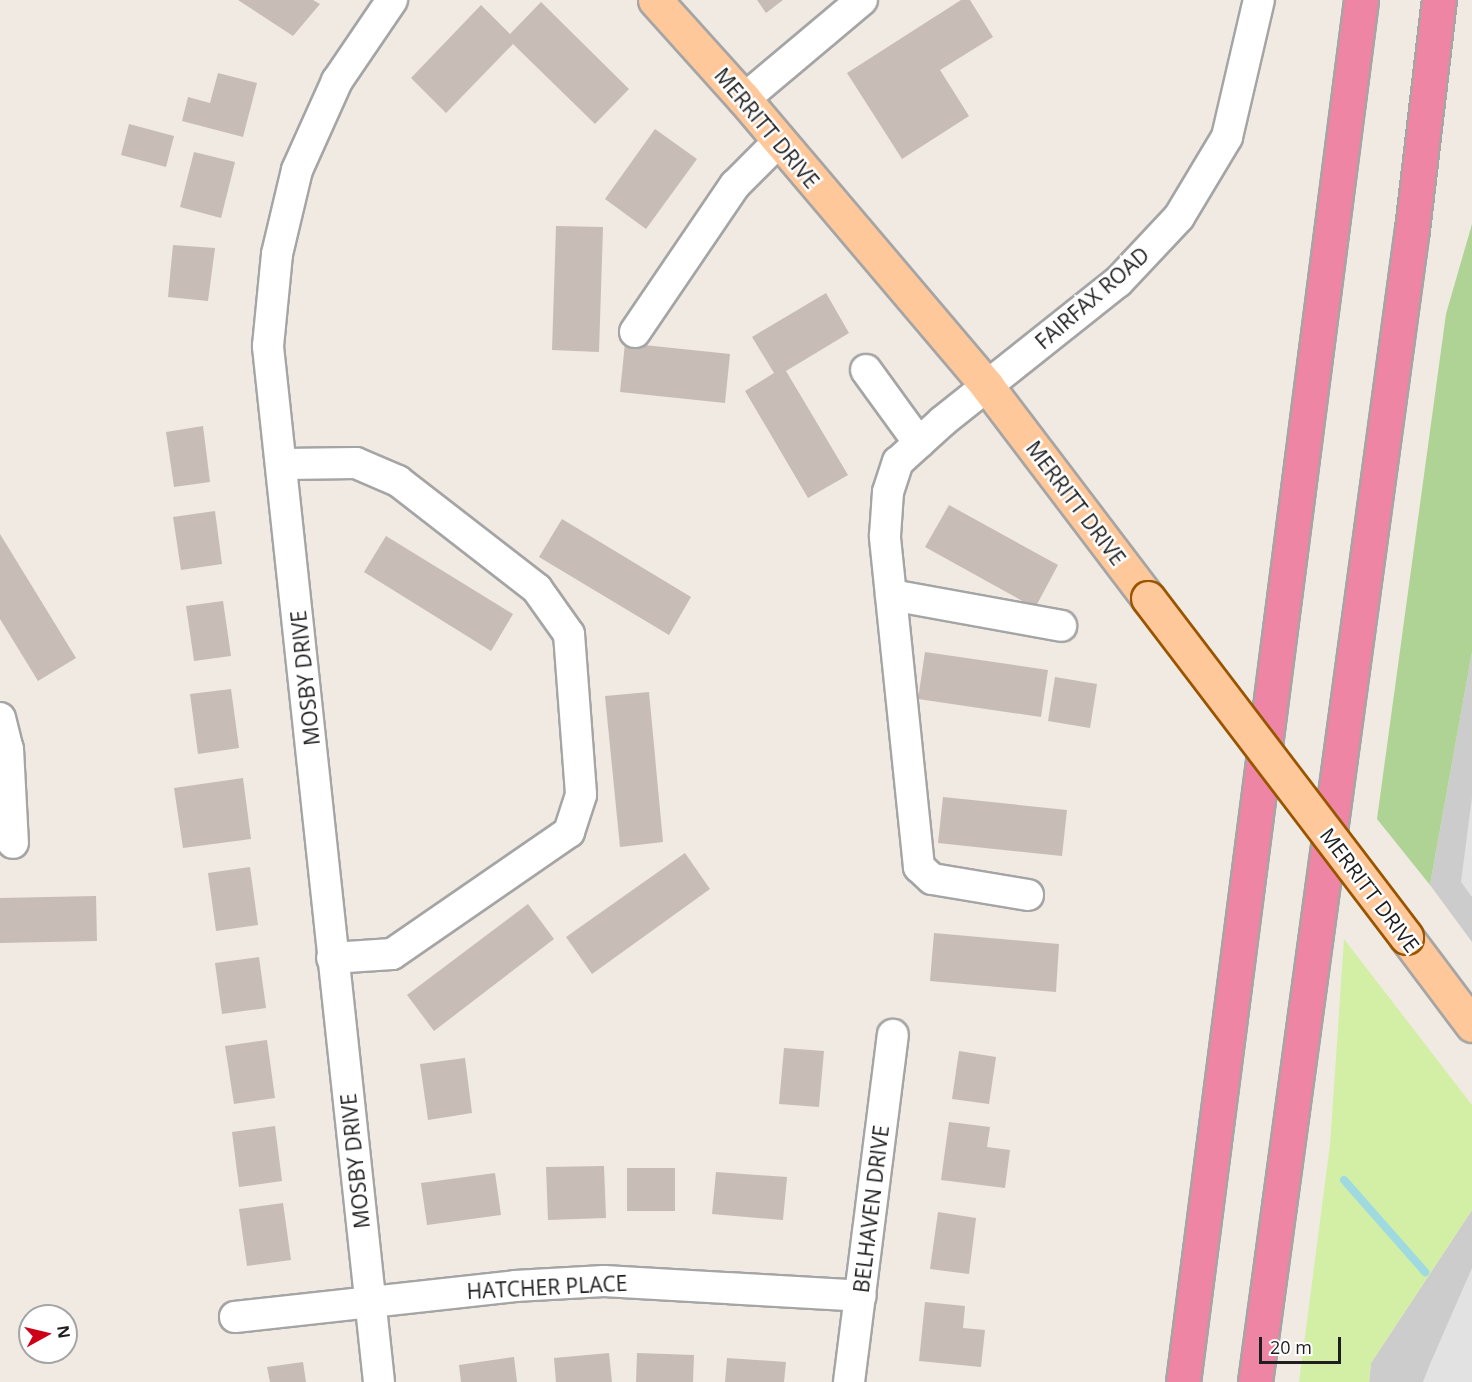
<!DOCTYPE html>
<style>
body{margin:0}
#map{position:relative;width:1472px;height:1382px;overflow:hidden;background:#f0eae3;font-family:"Open Sans",sans-serif}
div>[style]{position:absolute}
[style*='--x']{left:calc(var(--x)*1px);top:calc(var(--y)*1px);width:calc(var(--w)*1px);rotate:calc(var(--a)*1deg)}
.religious>*{inset:0;background:#ccc}
.grass>*{inset:0;background:#d2efa5}
.forest>*{inset:0;background:#aed395}
.parking>*{inset:0;background:#e2e2e2}
.stream>*{height:8px;margin:-4px;padding:0 4px;transform-origin:4px;border-radius:4px;background:#a0dae1}
.building>*{inset:0;background:#c8bcb6}
.roads{filter:drop-shadow(2px 0 #a5a5a5) drop-shadow(-2px 0 #a5a5a5) drop-shadow(0 2px #a5a5a5) drop-shadow(0 -2px #a5a5a5)}
.minor>*{height:30px;margin:-15px;padding:0 15px;transform-origin:15px;border-radius:15px;background:#fff}
.major>*{height:33px;margin:-16.5px;padding:0 16.5px;transform-origin:16.5px;border-radius:16.5px;background:#ffc89a}
.highway>*{height:33px;margin:-16.5px;padding:0 16.5px;transform-origin:16.5px;border-radius:16.5px;background:#ee85a4}
.bridges{filter:drop-shadow(2px 0 #950) drop-shadow(-2px 0 #950) drop-shadow(0 2px #950) drop-shadow(0 -2px #950)}
.major-bridge>*{height:33px;margin:-16.5px;padding:0 16.5px;transform-origin:16.5px;border-radius:16.5px;background:#ffc89a}
span{translate:-50% -50%;white-space:nowrap;text-align:center;line-height:1.15;-webkit-text-stroke:5px #fff;paint-order:stroke}
.street-label{font-size:21px;color:#1e1e1e}
.north{position:absolute;left:18px;top:1304px;width:60px;height:60px;box-sizing:border-box;background:#fff;border:2px solid #a5a5a5;border-radius:50%;rotate:82deg;font-size:16px;font-weight:700;line-height:24px;text-align:center;color:#1e1e1e}
.north::after{content:'';display:block;margin:auto;width:21px;height:27px;background:#cd0017;clip-path:polygon(50% 0,100% 100%,50% 72%,0 100%)}
.scale{position:absolute;left:1259px;top:1337px;width:82px;height:27px;box-sizing:border-box;border:3px solid #1e1e1e;border-top:0;padding-left:8px;font-size:18px;line-height:21px;white-space:nowrap;color:#1e1e1e;-webkit-text-stroke:4px #fff;paint-order:stroke}
</style>
<div id="map">
<div class="religious">
<div style="clip-path:polygon(1472px 652px,1472px 942px,1430px 885px)"></div>
<div style="clip-path:polygon(1472px 1210px,1472px 1382px,1369px 1382px,1371px 1363px)"></div>
</div>
<div class="grass">
<div style="clip-path:polygon(1344px 939px,1472px 1105px,1472px 1210px,1371px 1363px,1369px 1382px,1299px 1382px,1330px 1145px)"></div>
</div>
<div class="forest">
<div style="clip-path:polygon(1472px 224px,1472px 652px,1430px 885px,1377px 819px,1446px 314px)"></div>
</div>
<div class="parking">
<div style="clip-path:polygon(1472px 797px,1472px 897px,1461px 882px)"></div>
<div style="clip-path:polygon(1472px 1268px,1472px 1382px,1423px 1382px,1430px 1364px)"></div>
</div>
<div class="stream">
<div style="--x:1344;--y:1180;--w:123;--a:48.6"></div>
</div>
<div class="building">
<div style="clip-path:polygon(238px 0,313px 0,320px 4px,293px 36px)"></div>
<div style="clip-path:polygon(757px 0,783px 0,766px 13px)"></div>
<div style="clip-path:polygon(961px 0,970px 0,993px 37px,940px 70px,969px 116px,902px 159px,847px 73px)"></div>
<div style="clip-path:polygon(541px 2px,629px 89px,595px 124px,513px 44px,446px 113px,411px 78px,481px 5px,510px 34px)"></div>
<div style="clip-path:polygon(218px 73px,257px 83px,243px 137px,182px 121px,188px 97px,210px 103px)"></div>
<div style="clip-path:polygon(129px 124px,174px 136px,166px 167px,121px 155px)"></div>
<div style="clip-path:polygon(655px 129px,697px 159px,646px 229px,605px 199px)"></div>
<div style="clip-path:polygon(194px 152px,235px 162px,221px 218px,180px 207px)"></div>
<div style="clip-path:polygon(556px 226px,603px 227px,599px 352px,552px 350px)"></div>
<div style="clip-path:polygon(173px 245px,215px 248px,208px 301px,168px 297px)"></div>
<div style="clip-path:polygon(826px 293px,849px 333px,786px 371px,848px 475px,808px 498px,745px 391px,774px 373px,752px 337px)"></div>
<div style="clip-path:polygon(625px 343px,730px 354px,725px 403px,620px 392px)"></div>
<div style="clip-path:polygon(203px 426px,210px 482px,174px 487px,166px 432px)"></div>
<div style="clip-path:polygon(949px 505px,1058px 565px,1035px 608px,925px 547px)"></div>
<div style="clip-path:polygon(215px 511px,222px 564px,181px 570px,173px 517px)"></div>
<div style="clip-path:polygon(562px 519px,691px 597px,669px 635px,539px 557px)"></div>
<div style="clip-path:polygon(0 534px,76px 658px,38px 681px,0 619px)"></div>
<div style="clip-path:polygon(386px 536px,513px 614px,491px 651px,364px 572px)"></div>
<div style="clip-path:polygon(223px 601px,231px 656px,194px 661px,186px 606px)"></div>
<div style="clip-path:polygon(925px 652px,1048px 670px,1041px 717px,918px 699px)"></div>
<div style="clip-path:polygon(1055px 677px,1097px 684px,1090px 728px,1048px 721px)"></div>
<div style="clip-path:polygon(231px 689px,239px 748px,198px 754px,190px 694px)"></div>
<div style="clip-path:polygon(649px 692px,663px 842px,620px 847px,605px 696px)"></div>
<div style="clip-path:polygon(243px 778px,251px 839px,183px 848px,174px 788px)"></div>
<div style="clip-path:polygon(943px 797px,1067px 810px,1062px 856px,938px 843px)"></div>
<div style="clip-path:polygon(685px 853px,710px 889px,592px 974px,566px 937px)"></div>
<div style="clip-path:polygon(250px 867px,258px 925px,216px 931px,208px 873px)"></div>
<div style="clip-path:polygon(96px 896px,97px 941px,0 943px,0 898px)"></div>
<div style="clip-path:polygon(528px 904px,554px 939px,434px 1031px,407px 995px)"></div>
<div style="clip-path:polygon(934px 933px,1059px 944px,1056px 992px,930px 981px)"></div>
<div style="clip-path:polygon(259px 957px,266px 1008px,222px 1014px,215px 963px)"></div>
<div style="clip-path:polygon(267px 1040px,275px 1098px,234px 1104px,225px 1046px)"></div>
<div style="clip-path:polygon(784px 1048px,824px 1051px,819px 1107px,779px 1104px)"></div>
<div style="clip-path:polygon(959px 1051px,996px 1057px,989px 1104px,952px 1099px)"></div>
<div style="clip-path:polygon(465px 1058px,472px 1113px,428px 1120px,420px 1064px)"></div>
<div style="clip-path:polygon(949px 1122px,990px 1127px,987px 1147px,1010px 1150px,1005px 1188px,941px 1180px)"></div>
<div style="clip-path:polygon(275px 1126px,282px 1181px,239px 1187px,232px 1132px)"></div>
<div style="clip-path:polygon(604px 1166px,606px 1218px,548px 1220px,546px 1167px)"></div>
<div style="clip-path:polygon(627px 1168px,675px 1168px,675px 1211px,627px 1211px)"></div>
<div style="clip-path:polygon(716px 1172px,787px 1177px,783px 1220px,712px 1214px)"></div>
<div style="clip-path:polygon(495px 1173px,501px 1215px,427px 1225px,421px 1183px)"></div>
<div style="clip-path:polygon(283px 1203px,291px 1260px,247px 1266px,239px 1209px)"></div>
<div style="clip-path:polygon(938px 1212px,976px 1218px,969px 1274px,930px 1269px)"></div>
<div style="clip-path:polygon(925px 1302px,965px 1306px,963px 1328px,985px 1330px,981px 1367px,919px 1361px)"></div>
<div style="clip-path:polygon(609px 1353px,612px 1382px,556px 1382px,554px 1358px)"></div>
<div style="clip-path:polygon(637px 1353px,694px 1355px,693px 1382px,636px 1382px)"></div>
<div style="clip-path:polygon(514px 1357px,517px 1382px,461px 1382px,459px 1365px)"></div>
<div style="clip-path:polygon(727px 1358px,786px 1362px,784px 1382px,725px 1382px)"></div>
<div style="clip-path:polygon(303px 1362px,306px 1382px,270px 1382px,267px 1367px)"></div>
</div>
<div class="roads">
<div class="minor">
<div style="--x:744;--y:99;--w:154;--a:-40"></div>
<div style="--x:635;--y:332;--w:178;--a:-55.8"></div>
<div style="--x:735;--y:185;--w:61;--a:-45"></div>
<div style="--x:866;--y:370;--w:90;--a:54"></div>
<div style="--x:284;--y:464;--w:72;--a:-0.8"></div>
<div style="--x:356;--y:463;--w:46;--a:23.2"></div>
<div style="--x:398;--y:481;--w:176;--a:37.8"></div>
<div style="--x:537;--y:589;--w:55;--a:54.6"></div>
<div style="--x:569;--y:634;--w:161;--a:85.7"></div>
<div style="--x:581;--y:795;--w:39;--a:108"></div>
<div style="--x:569;--y:832;--w:215;--a:145.4"></div>
<div style="--x:392;--y:954;--w:60;--a:176.2"></div>
<div style="--x:891;--y:595;--w:173;--a:10.3"></div>
<div style="--x:0;--y:718;--w:32;--a:76"></div>
<div style="--x:8;--y:749;--w:94;--a:87"></div>
<div style="--x:1028;--y:895;--w:97;--a:-170.5"></div>
<div style="--x:932;--y:879;--w:18;--a:-137"></div>
<div style="--x:919;--y:867;--w:333;--a:-95.9"></div>
<div style="--x:885;--y:536;--w:44;--a:-86.1"></div>
<div style="--x:888;--y:492;--w:32;--a:-72"></div>
<div style="--x:898;--y:462;--w:61;--a:-42.3"></div>
<div style="--x:943;--y:421;--w:223;--a:-38.5"></div>
<div style="--x:1118;--y:282;--w:89;--a:-46.8"></div>
<div style="--x:1179;--y:217;--w:93;--a:-59"></div>
<div style="--x:1227;--y:137;--w:141;--a:-76.9"></div>
<div style="--x:235;--y:1317;--w:282;--a:-6.3"></div>
<div style="--x:515;--y:1286;--w:89;--a:-3.2"></div>
<div style="--x:604;--y:1281;--w:257;--a:3.3"></div>
<div style="--x:379;--y:1382;--w:1042;--a:-96.12"></div>
<div style="--x:268;--y:346;--w:92;--a:-84.4"></div>
<div style="--x:277;--y:254;--w:86;--a:-76.6"></div>
<div style="--x:297;--y:170;--w:98;--a:-65.8"></div>
<div style="--x:337;--y:81;--w:98;--a:-55.8"></div>
<div style="--x:849;--y:1382;--w:350;--a:-82.8"></div>
</div>
<div class="major">
<div style="--x:655;--y:0;--w:133;--a:48"></div>
<div style="--x:744;--y:99;--w:376;--a:49.7"></div>
<div style="--x:987;--y:386;--w:266;--a:52.8"></div>
<div style="--x:1406;--y:937;--w:110;--a:53.1"></div>
</div>
<div class="highway">
<div style="--x:1183;--y:1382;--w:1393;--a:-82.66"></div>
<div style="--x:1255;--y:1382;--w:1164;--a:-82.25"></div>
<div style="--x:1412;--y:229;--w:231;--a:-83.3"></div>
</div>
</div>
<div class="bridges">
<div class="major-bridge">
<div style="--x:1148;--y:598;--w:426;--a:52.7"></div>
</div>
</div>
<div class="street-label">
<span style="left:767px;top:128px;rotate:50deg">MERRITT DRIVE</span>
<span style="left:1092px;top:298px;rotate:-41deg">FAIRFAX ROAD</span>
<span style="left:1076px;top:503px;rotate:53deg">MERRITT DRIVE</span>
<span style="left:305px;top:678px;rotate:-96deg">MOSBY DRIVE</span>
<span style="left:1370px;top:890px;rotate:53deg">MERRITT DRIVE</span>
<span style="left:355px;top:1161px;rotate:-96deg">MOSBY DRIVE</span>
<span style="left:871px;top:1209px;rotate:-83deg">BELHAVEN DRIVE</span>
<span style="left:547px;top:1287px;rotate:-3deg">HATCHER PLACE</span>
</div>
<div class="north">N</div>
<div class="scale">20 m</div>
</div>
